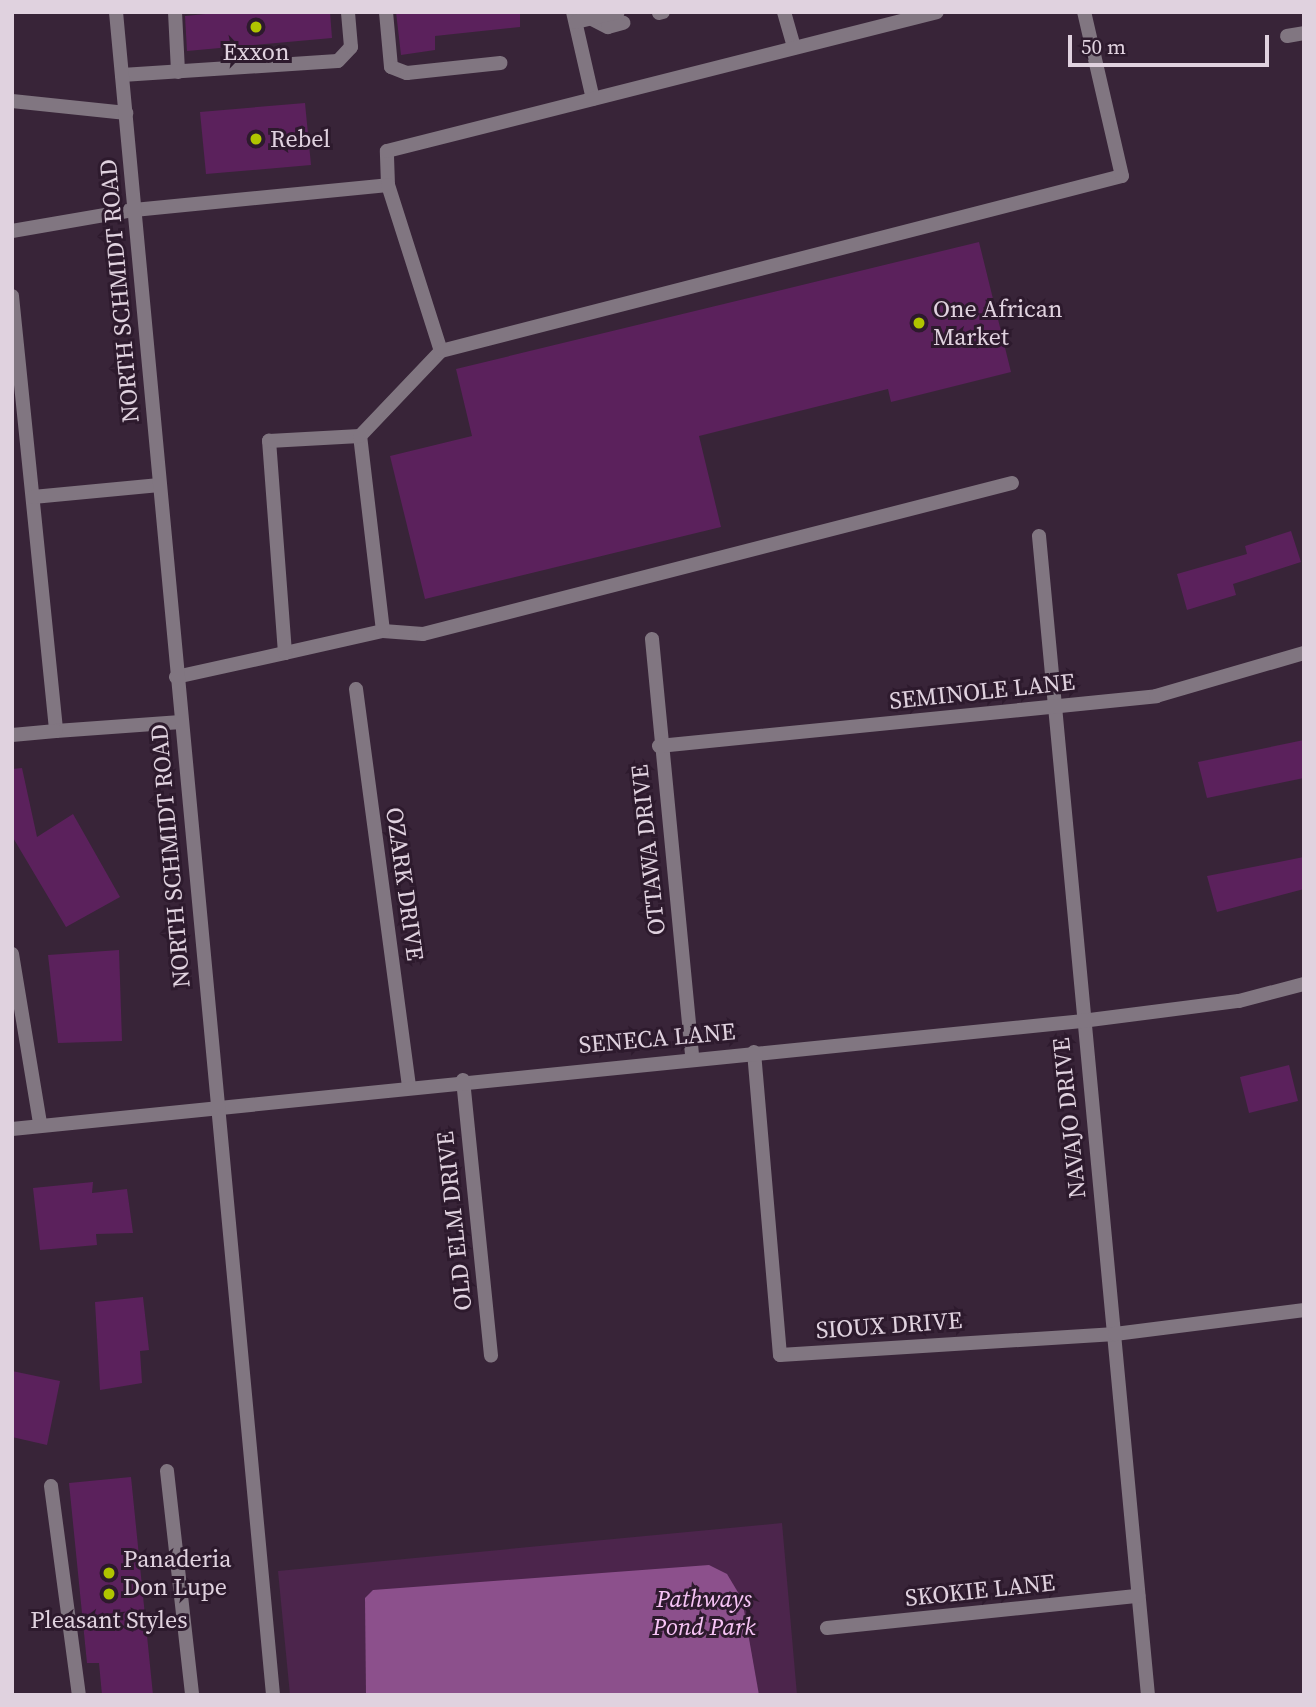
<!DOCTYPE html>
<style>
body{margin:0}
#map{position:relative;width:1316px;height:1707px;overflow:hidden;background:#382438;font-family:"Source Serif 4",serif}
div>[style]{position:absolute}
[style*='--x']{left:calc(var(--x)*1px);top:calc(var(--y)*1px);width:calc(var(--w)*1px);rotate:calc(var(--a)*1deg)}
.green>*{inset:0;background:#4c254c}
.water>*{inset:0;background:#8c508c}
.building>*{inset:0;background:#5b215c}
.service>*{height:14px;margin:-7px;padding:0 7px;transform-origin:7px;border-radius:7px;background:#817681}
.minor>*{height:14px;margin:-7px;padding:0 7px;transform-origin:7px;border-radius:7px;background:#817681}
.tertiary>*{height:14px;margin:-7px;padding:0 7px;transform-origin:7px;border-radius:7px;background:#817681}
.dots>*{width:19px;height:19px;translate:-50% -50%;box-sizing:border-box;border:4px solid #2d1a2d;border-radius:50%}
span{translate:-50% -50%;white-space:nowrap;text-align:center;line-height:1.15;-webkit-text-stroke:6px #2d1a2d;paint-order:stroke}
.poi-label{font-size:24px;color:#e0d2df}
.left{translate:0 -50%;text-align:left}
.street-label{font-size:24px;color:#e0d2df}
.park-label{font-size:24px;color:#f7c4f6;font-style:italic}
.frame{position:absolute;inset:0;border:14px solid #e0d2df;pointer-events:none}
.scale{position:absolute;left:1068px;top:35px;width:201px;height:32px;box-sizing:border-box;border:4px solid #e0d2df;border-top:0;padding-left:9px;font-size:21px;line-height:24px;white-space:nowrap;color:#e0d2df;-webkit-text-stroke:5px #2d1a2d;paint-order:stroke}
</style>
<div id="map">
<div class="green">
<div style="clip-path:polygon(782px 1523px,797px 1695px,290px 1695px,278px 1571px)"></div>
</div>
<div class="water">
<div style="clip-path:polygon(709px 1565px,727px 1574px,742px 1599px,759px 1695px,366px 1695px,365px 1598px,373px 1590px)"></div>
</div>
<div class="building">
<div style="clip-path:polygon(225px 12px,330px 12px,332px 38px,187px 51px,185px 16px)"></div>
<div style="clip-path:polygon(396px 12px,520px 12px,520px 27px,435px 36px,435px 50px,401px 55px)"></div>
<div style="clip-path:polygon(305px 103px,311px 165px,206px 174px,200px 112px)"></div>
<div style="clip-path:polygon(979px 242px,1011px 372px,891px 402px,888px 389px,699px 436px,721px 527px,425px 599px,390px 456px,472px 436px,456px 369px)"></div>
<div style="clip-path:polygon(1291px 531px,1301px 562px,1233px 584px,1236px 595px,1187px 610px,1177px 574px,1247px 554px,1245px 546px)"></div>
<div style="clip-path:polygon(1304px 740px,1304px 778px,1207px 798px,1198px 762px)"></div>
<div style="clip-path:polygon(22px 768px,37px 837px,73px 814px,120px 897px,66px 927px,12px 836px,12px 769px)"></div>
<div style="clip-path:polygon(1304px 857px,1304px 889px,1217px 912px,1207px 876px)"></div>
<div style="clip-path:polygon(119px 950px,122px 1041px,58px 1043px,48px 955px)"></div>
<div style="clip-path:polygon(1289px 1065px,1298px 1101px,1249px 1113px,1240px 1077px)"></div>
<div style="clip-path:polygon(93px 1182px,92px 1193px,127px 1189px,133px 1233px,96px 1234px,97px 1245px,40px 1250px,33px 1188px)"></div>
<div style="clip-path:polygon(143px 1297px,149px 1350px,140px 1351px,142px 1383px,100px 1390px,95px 1302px)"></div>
<div style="clip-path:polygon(12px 1371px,60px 1381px,47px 1445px,12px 1437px)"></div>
<div style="clip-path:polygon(131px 1477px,153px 1695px,102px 1695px,99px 1663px,87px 1663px,69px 1483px)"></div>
</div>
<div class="service">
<div style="--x:175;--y:12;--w:60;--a:87.1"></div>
<div style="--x:386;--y:12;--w:55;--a:84.8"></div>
<div style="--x:391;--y:67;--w:17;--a:21"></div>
<div style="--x:407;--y:73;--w:94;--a:-6.1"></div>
<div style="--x:573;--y:12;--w:89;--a:77.1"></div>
<div style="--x:784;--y:12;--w:37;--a:74"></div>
<div style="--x:659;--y:13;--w:4;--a:-14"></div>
<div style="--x:592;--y:19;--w:18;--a:27"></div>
<div style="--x:608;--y:27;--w:16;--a:-15"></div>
<div style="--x:576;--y:22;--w:43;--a:-13.4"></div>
<div style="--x:1287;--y:36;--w:17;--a:-10"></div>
<div style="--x:122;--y:75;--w:216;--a:-3.7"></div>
<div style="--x:338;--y:61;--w:19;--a:-47"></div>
<div style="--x:351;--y:47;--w:35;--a:-95"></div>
<div style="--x:12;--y:101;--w:115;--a:6"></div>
<div style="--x:388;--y:185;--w:34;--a:-92"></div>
<div style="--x:387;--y:151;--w:567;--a:-14.18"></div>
<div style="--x:12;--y:231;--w:124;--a:-9.8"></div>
<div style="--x:134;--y:210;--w:255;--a:-5.6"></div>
<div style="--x:388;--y:185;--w:174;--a:72.3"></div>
<div style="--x:12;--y:296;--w:437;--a:84.2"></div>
<div style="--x:56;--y:731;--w:125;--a:-4.1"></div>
<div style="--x:33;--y:497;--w:127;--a:-5.4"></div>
<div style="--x:383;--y:631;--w:40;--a:4.3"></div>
<div style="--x:423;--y:634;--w:608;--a:-14.38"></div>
<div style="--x:285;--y:653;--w:100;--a:-12.7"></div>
<div style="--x:383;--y:631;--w:196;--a:-96.7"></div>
<div style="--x:176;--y:677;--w:112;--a:-12.4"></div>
<div style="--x:285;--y:653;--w:213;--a:-94.3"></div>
<div style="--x:269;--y:441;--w:91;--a:-3.1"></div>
<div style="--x:360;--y:436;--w:117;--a:-46.4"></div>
<div style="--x:441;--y:351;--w:703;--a:-14.41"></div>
<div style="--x:1122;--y:176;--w:168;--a:-103"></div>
<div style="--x:12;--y:735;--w:44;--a:-5.2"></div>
<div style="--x:167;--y:1471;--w:225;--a:83.6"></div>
<div style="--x:51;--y:1486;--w:211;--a:82.4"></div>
</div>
<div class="minor">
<div style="--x:1039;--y:536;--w:1164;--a:84.63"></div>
<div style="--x:652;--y:639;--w:419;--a:84.5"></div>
<div style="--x:356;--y:689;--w:401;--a:82.4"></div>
<div style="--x:659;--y:746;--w:500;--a:-5.7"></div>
<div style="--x:1156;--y:696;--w:154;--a:-16.2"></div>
<div style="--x:12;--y:954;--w:172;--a:80.6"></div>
<div style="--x:754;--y:1052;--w:304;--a:85.1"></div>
<div style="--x:780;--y:1355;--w:336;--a:-3.6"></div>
<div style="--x:1115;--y:1334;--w:191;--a:-7.2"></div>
<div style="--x:463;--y:1080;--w:277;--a:84.2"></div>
<div style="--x:12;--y:1129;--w:1075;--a:-5.76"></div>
<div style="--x:1082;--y:1021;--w:158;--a:-7.3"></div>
<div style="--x:1239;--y:1001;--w:67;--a:-14.7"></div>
<div style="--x:827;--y:1628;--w:313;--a:-5.9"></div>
</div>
<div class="tertiary">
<div style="--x:116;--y:12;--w:1690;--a:84.67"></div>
</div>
<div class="dots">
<div style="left:256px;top:27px;background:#b0c500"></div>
<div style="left:256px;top:139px;background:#b0c500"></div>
<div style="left:919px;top:323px;background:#b0c500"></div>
<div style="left:109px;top:1573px;background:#b0c500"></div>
<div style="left:109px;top:1594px;background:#b0c500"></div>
</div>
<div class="poi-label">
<span style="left:256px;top:52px">Exxon</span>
<span class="left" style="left:270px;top:139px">Rebel</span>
<span class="left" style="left:933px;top:323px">One African<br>Market</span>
<span class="left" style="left:123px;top:1573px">Panaderia<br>Don Lupe</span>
<span style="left:109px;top:1620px">Pleasant Styles</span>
</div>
<div class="street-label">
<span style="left:119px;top:291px;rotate:-95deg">NORTH SCHMIDT ROAD</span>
<span style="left:982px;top:691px;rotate:-6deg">SEMINOLE LANE</span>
<span style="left:648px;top:850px;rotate:-96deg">OTTAWA DRIVE</span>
<span style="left:170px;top:856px;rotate:-95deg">NORTH SCHMIDT ROAD</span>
<span style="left:405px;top:884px;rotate:82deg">OZARK DRIVE</span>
<span style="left:657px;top:1038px;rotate:-5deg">SENECA LANE</span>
<span style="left:1069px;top:1118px;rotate:-96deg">NAVAJO DRIVE</span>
<span style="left:454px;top:1221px;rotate:-96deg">OLD ELM DRIVE</span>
<span style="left:889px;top:1325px;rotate:-4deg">SIOUX DRIVE</span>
<span style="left:980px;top:1590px;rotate:-6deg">SKOKIE LANE</span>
</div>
<div class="park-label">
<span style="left:704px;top:1613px">Pathways<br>Pond Park</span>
</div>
<div class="frame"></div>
<div class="scale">50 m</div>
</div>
